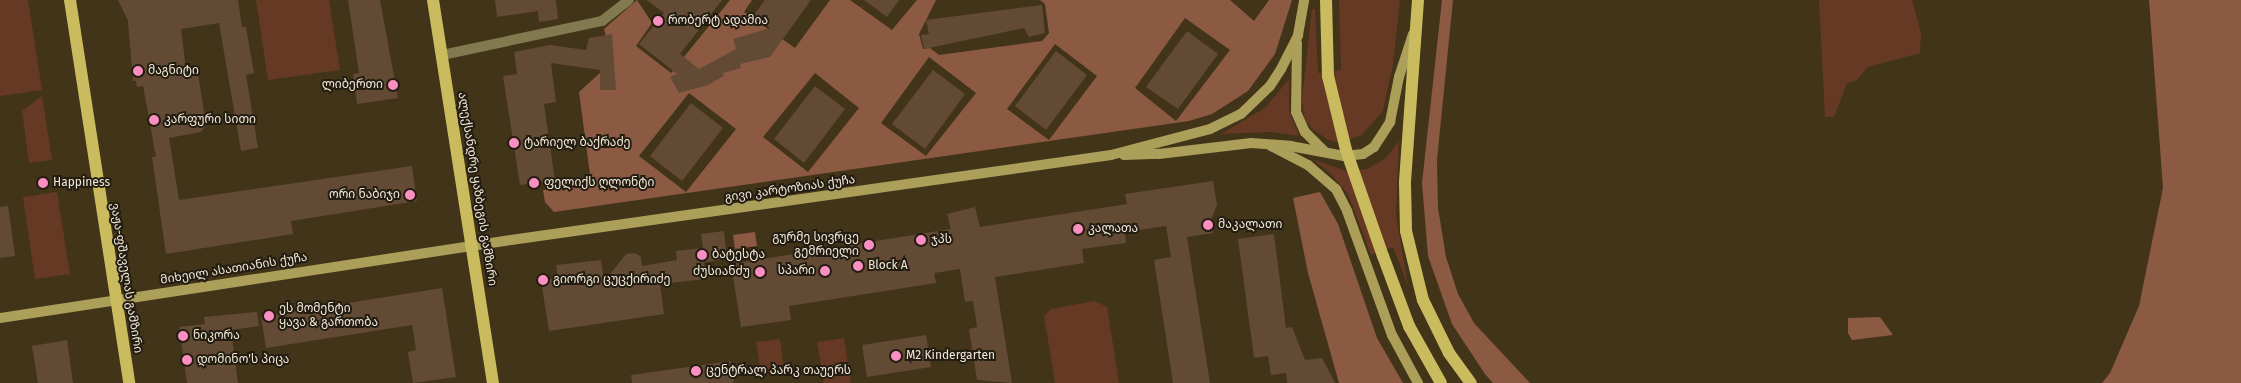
<!DOCTYPE html>
<meta charset="utf-8">
<style>
body{margin:0}
#map{position:relative;width:2241px;height:383px;overflow:hidden;background:#423419;font-family:"Fira Sans","Noto Sans Georgian",sans-serif}
div>[style]{position:absolute}
[style*='--x']{left:calc(var(--x)*1px);top:calc(var(--y)*1px);width:calc(var(--w)*1px);rotate:calc(var(--a)*1deg)}
.green>*{inset:0;background:#653924}
.forest>*{inset:0;background:#8c5a43}
.building>*{inset:0;background:#624a35}
.minor>*{height:10px;margin:-5px;padding:0 5px;transform-origin:5px;border-radius:5px;background:#817a4f}
.secondary>*{height:10px;margin:-5px;padding:0 5px;transform-origin:5px;border-radius:5px;background:#ab9f59}
.primary>*{height:12px;margin:-6px;padding:0 6px;transform-origin:6px;border-radius:6px;background:#cbbb5f}
.primary-bridge>*{height:12px;margin:-6px;padding:0 6px;transform-origin:6px;border-radius:6px;background:#cbbb5f}
.dots>*{width:14px;height:14px;translate:-50% -50%;box-sizing:border-box;border:2px solid #231d11;border-radius:50%}
span{translate:-50% -50%;white-space:nowrap;text-align:center;line-height:1.15;-webkit-text-stroke:4px #231d11;paint-order:stroke}
.poi-label{font-size:12px;color:#f2e9d9}
.left{translate:0 -50%;text-align:left}
.right{translate:-100% -50%;text-align:right}
.street-label{font-size:12px;color:#f2e9d9}
</style>
<div id="map">
<div class="green">
<div style="clip-path:polygon(0 0,28px 0,42px 90px,0 96px)"></div>
<div style="clip-path:polygon(256px 0,329px 0,340px 70px,268px 80px)"></div>
<div style="clip-path:polygon(1339px 0,1400px 0,1393px 65px,1383px 111px,1362px 135px,1340px 143px,1328px 140px,1311px 128px,1304px 117px,1302px 99px,1312px 9px,1315px 9px,1318px 73px,1341px 70px)"></div>
<div style="clip-path:polygon(1819px 0,1912px 0,1921px 33px,1920px 53px,1868px 67px,1857px 80px,1847px 83px,1834px 117px,1825px 117px)"></div>
<div style="clip-path:polygon(1289px 79px,1289px 111px,1299px 136px,1271px 132px,1221px 134px,1265px 108px)"></div>
<div style="clip-path:polygon(42px 96px,52px 160px,29px 163px,22px 111px)"></div>
<div style="clip-path:polygon(1399px 141px,1396px 216px,1408px 285px,1393px 247px,1371px 255px,1348px 194px,1331px 174px,1312px 159px,1346px 171px,1367px 169px,1385px 159px)"></div>
<div style="clip-path:polygon(57px 192px,70px 274px,35px 279px,23px 197px)"></div>
<div style="clip-path:polygon(1095px 301px,1107px 307px,1119px 383px,1055px 383px,1044px 316px,1051px 309px)"></div>
<div style="clip-path:polygon(844px 338px,851px 383px,824px 383px,817px 342px)"></div>
<div style="clip-path:polygon(780px 339px,784px 370px,761px 373px,756px 342px)"></div>
</div>
<div class="forest">
<div style="clip-path:polygon(evenodd,637px 0,652px 23px,636px 46px,671px 73px,730px 0,752px 0,744px 12px,795px 48px,830px 0,850px 0,892px 30px,917px 0,936px 0,919px 34px,923px 49px,930px 48px,939px 55px,1042px 41px,1049px 33px,1045px 4px,1040px 0,1230px 0,1254px 21px,1269px 0,1292px 0,1275px 54px,1248px 91px,1212px 114px,1189px 121px,554px 212px,545px 202px,543px 190px,591px 182px,579px 92px,612px 62px,604px 29px,637px 0,1185px 18px,1230px 50px,1176px 121px,1135px 88px,1185px 18px,637px 0,1055px 44px,1097px 76px,1049px 140px,1007px 109px,1055px 44px,637px 0,929px 57px,976px 93px,926px 156px,881px 123px,929px 57px,637px 0,815px 73px,859px 108px,808px 172px,763px 137px,815px 73px,637px 0,689px 93px,736px 129px,686px 192px,639px 156px,689px 93px)"></div>
<div style="clip-path:polygon(1442px 0,1453px 0,1437px 160px,1438px 208px,1446px 257px,1458px 294px,1474px 323px,1530px 383px,1493px 383px,1485px 374px,1452px 324px,1428px 256px,1422px 183px)"></div>
<div style="clip-path:polygon(2149px 0,2241px 0,2241px 383px,2102px 383px,2110px 373px,2139px 306px,2163px 188px)"></div>
<div style="clip-path:polygon(1320px 192px,1338px 224px,1377px 338px,1403px 383px,1339px 383px,1308px 273px,1293px 198px)"></div>
<div style="clip-path:polygon(755px 232px,757px 246px,735px 249px,733px 235px)"></div>
<div style="clip-path:polygon(1880px 317px,1893px 335px,1852px 340px,1848px 333px,1848px 318px)"></div>
</div>
<div class="building">
<div style="clip-path:polygon(118px 0,238px 0,242px 27px,246px 27px,254px 73px,246px 75px,258px 148px,241px 151px,219px 23px,181px 29px,186px 69px,197px 67px,206px 125px,201px 132px,169px 138px,179px 200px,412px 166px,417px 201px,291px 221px,293px 234px,166px 254px,152px 157px,156px 157px,143px 86px,137px 87px,136px 81px,133px 81px,128px 21px)"></div>
<div style="clip-path:polygon(348px 0,380px 0,398px 98px,357px 104px,353px 74px,359px 73px)"></div>
<div style="clip-path:polygon(495px 0,556px 0,558px 19px,539px 22px,538px 11px,497px 17px)"></div>
<div style="clip-path:polygon(647px 0,722px 0,680px 54px,699px 69px,736px 49px,733px 39px,770px 28px,753px 16px,765px 0,811px 0,770px 57px,740px 64px,741px 68px,723px 73px,724px 76px,708px 85px,679px 93px,670px 77px,677px 74px,639px 44px,664px 13px)"></div>
<div style="clip-path:polygon(864px 0,899px 0,887px 17px)"></div>
<div style="clip-path:polygon(1042px 5px,1045px 33px,1029px 37px,1024px 28px,924px 49px,921px 35px,929px 34px,926px 20px)"></div>
<div style="clip-path:polygon(1187px 31px,1218px 54px,1178px 109px,1146px 87px)"></div>
<div style="clip-path:polygon(612px 34px,616px 90px,600px 90px,600px 70px,551px 63px,556px 102px,544px 104px,555px 180px,520px 185px,503px 76px,517px 74px,514px 52px,550px 45px,586px 50px,589px 38px)"></div>
<div style="clip-path:polygon(1056px 51px,1087px 75px,1046px 130px,1015px 106px)"></div>
<div style="clip-path:polygon(933px 70px,965px 94px,925px 149px,892px 124px)"></div>
<div style="clip-path:polygon(815px 86px,845px 109px,804px 163px,774px 139px)"></div>
<div style="clip-path:polygon(691px 103px,723px 128px,682px 181px,650px 156px)"></div>
<div style="clip-path:polygon(1213px 181px,1217px 205px,1211px 220px,1213px 233px,1187px 237px,1210px 383px,1173px 383px,1154px 260px,1171px 257px,1166px 226px,1125px 232px,1126px 243px,1082px 249px,1084px 263px,995px 277px,1012px 383px,977px 380px,969px 329px,977px 327px,973px 301px,965px 302px,960px 269px,934px 273px,936px 283px,789px 306px,791px 320px,741px 327px,731px 264px,951px 229px,947px 214px,975px 207px,980px 227px,1127px 204px,1125px 194px)"></div>
<div style="clip-path:polygon(8px 206px,15px 256px,0 258px,0 207px)"></div>
<div style="clip-path:polygon(724px 231px,727px 259px,704px 262px,706px 279px,660px 284px,664px 314px,549px 331px,541px 281px,558px 278px,556px 265px,601px 260px,604px 282px,626px 254px,635px 253px,641px 257px,642px 266px,677px 260px,676px 251px,703px 248px,701px 234px)"></div>
<div style="clip-path:polygon(1274px 234px,1286px 328px,1292px 327px,1305px 360px,1322px 358px,1335px 383px,1287px 383px,1286px 373px,1271px 375px,1268px 356px,1254px 358px,1238px 239px)"></div>
<div style="clip-path:polygon(442px 288px,456px 377px,413px 383px,408px 352px,416px 350px,412px 325px,266px 348px,261px 317px)"></div>
<div style="clip-path:polygon(257px 312px,259px 326px,231px 330px,238px 383px,187px 383px,179px 327px,205px 324px,204px 317px)"></div>
<div style="clip-path:polygon(926px 335px,931px 367px,867px 377px,862px 345px)"></div>
<div style="clip-path:polygon(67px 340px,73px 383px,38px 383px,32px 346px)"></div>
<div style="clip-path:polygon(731px 361px,734px 383px,632px 383px,631px 375px)"></div>
</div>
<div class="minor">
<div style="--x:442;--y:55;--w:164;--a:-12"></div>
<div style="--x:602;--y:21;--w:34;--a:-38"></div>
</div>
<div class="secondary">
<div style="--x:1297;--y:43;--w:69;--a:90.8"></div>
<div style="--x:1296;--y:112;--w:22;--a:66"></div>
<div style="--x:1305;--y:132;--w:27;--a:45"></div>
<div style="--x:1271;--y:146;--w:42;--a:27.2"></div>
<div style="--x:1308;--y:165;--w:37;--a:41"></div>
<div style="--x:1336;--y:189;--w:25;--a:63"></div>
<div style="--x:1347;--y:211;--w:132;--a:70.1"></div>
<div style="--x:1392;--y:335;--w:55;--a:61.6"></div>
<div style="--x:1124;--y:155;--w:35;--a:-2"></div>
<div style="--x:1159;--y:154;--w:93;--a:-6.8"></div>
<div style="--x:1251;--y:143;--w:39;--a:4"></div>
<div style="--x:1290;--y:146;--w:55;--a:10.5"></div>
<div style="--x:1344;--y:156;--w:19;--a:-6"></div>
<div style="--x:1363;--y:154;--w:13;--a:-32"></div>
<div style="--x:1374;--y:147;--w:30;--a:-57"></div>
<div style="--x:1390;--y:122;--w:46;--a:-78.7"></div>
<div style="--x:1399;--y:77;--w:45;--a:-72"></div>
<div style="--x:0;--y:318;--w:517;--a:-8.68"></div>
<div style="--x:511;--y:240;--w:606;--a:-8.06"></div>
<div style="--x:1111;--y:155;--w:102;--a:-14.7"></div>
<div style="--x:1210;--y:129;--w:34;--a:-26"></div>
<div style="--x:1241;--y:114;--w:40;--a:-44"></div>
<div style="--x:1270;--y:86;--w:20;--a:-57"></div>
<div style="--x:1281;--y:69;--w:38;--a:-63"></div>
<div style="--x:1298;--y:35;--w:36;--a:-80"></div>
</div>
<div class="primary">
<div style="--x:70;--y:0;--w:388;--a:81.2"></div>
<div style="--x:433;--y:0;--w:388;--a:81.1"></div>
<div style="--x:1326;--y:0;--w:76;--a:88.5"></div>
<div style="--x:1418;--y:0;--w:183;--a:94.1"></div>
<div style="--x:1405;--y:183;--w:48;--a:88.8"></div>
<div style="--x:1406;--y:231;--w:71;--a:76.2"></div>
<div style="--x:1423;--y:300;--w:59;--a:63.9"></div>
<div style="--x:1449;--y:353;--w:37;--a:54"></div>
<div style="--x:1383;--y:256;--w:75;--a:69.6"></div>
<div style="--x:1409;--y:326;--w:65;--a:60.7"></div>
</div>
<div class="primary-bridge">
<div style="--x:1328;--y:76;--w:76;--a:76.3"></div>
<div style="--x:1346;--y:150;--w:112;--a:70.8"></div>
</div>
<div class="dots">
<div style="left:658px;top:21px;background:#fc8fc2"></div>
<div style="left:138px;top:71px;background:#fc8fc2"></div>
<div style="left:393px;top:85px;background:#fc8fc2"></div>
<div style="left:154px;top:120px;background:#fc8fc2"></div>
<div style="left:514px;top:143px;background:#fc8fc2"></div>
<div style="left:43px;top:183px;background:#fc8fc2"></div>
<div style="left:534px;top:183px;background:#fc8fc2"></div>
<div style="left:410px;top:195px;background:#fc8fc2"></div>
<div style="left:1208px;top:225px;background:#fc8fc2"></div>
<div style="left:1078px;top:229px;background:#fc8fc2"></div>
<div style="left:921px;top:240px;background:#fc8fc2"></div>
<div style="left:869px;top:245px;background:#fc8fc2"></div>
<div style="left:702px;top:255px;background:#fc8fc2"></div>
<div style="left:858px;top:266px;background:#fc8fc2"></div>
<div style="left:825px;top:271px;background:#fc8fc2"></div>
<div style="left:760px;top:272px;background:#fc8fc2"></div>
<div style="left:543px;top:280px;background:#fc8fc2"></div>
<div style="left:269px;top:316px;background:#fc8fc2"></div>
<div style="left:183px;top:336px;background:#fc8fc2"></div>
<div style="left:896px;top:356px;background:#fc8fc2"></div>
<div style="left:187px;top:360px;background:#fc8fc2"></div>
<div style="left:696px;top:371px;background:#fc8fc2"></div>
</div>
<div class="poi-label">
<span class="left" style="left:668px;top:21px">რობერტ ადამია</span>
<span class="left" style="left:148px;top:71px">მაგნიტი</span>
<span class="right" style="left:383px;top:85px">ლიბერთი</span>
<span class="left" style="left:164px;top:120px">კარფური სითი</span>
<span class="left" style="left:524px;top:143px">ტარიელ ბაქრაძე</span>
<span class="left" style="left:53px;top:183px">Happiness</span>
<span class="left" style="left:544px;top:183px">ფელიქს ღლონტი</span>
<span class="right" style="left:400px;top:195px">ორი ნაბიჯი</span>
<span class="left" style="left:1218px;top:225px">მაკალათი</span>
<span class="left" style="left:1088px;top:229px">კალათა</span>
<span class="right" style="left:859px;top:245px">გურმე სივრცე<br>გემრიელი</span>
<span class="left" style="left:931px;top:240px">ჯპს</span>
<span class="left" style="left:712px;top:255px">ბატესტა</span>
<span class="left" style="left:868px;top:266px">Block A</span>
<span class="right" style="left:815px;top:271px">სპარი</span>
<span class="right" style="left:750px;top:272px">ძუსიანძუ</span>
<span class="left" style="left:553px;top:280px">გიორგი ცუცქირიძე</span>
<span class="left" style="left:279px;top:316px">ეს მომენტი<br>ყავა &amp; გართობა</span>
<span class="left" style="left:193px;top:336px">ნიკორა</span>
<span class="left" style="left:906px;top:356px">M2 Kindergarten</span>
<span class="left" style="left:197px;top:360px">დომინო'ს პიცა</span>
<span class="left" style="left:706px;top:371px">ცენტრალ პარკ თაუერს</span>
</div>
<div class="street-label">
<span style="left:477px;top:189px;rotate:81deg">ალექსანდრე ყაზბეგის გამზირი</span>
<span style="left:790px;top:189px;rotate:-8deg">გივი კარტოზიას ქუჩა</span>
<span style="left:234px;top:269px;rotate:-9deg">მიხეილ ასათიანის ქუჩა</span>
<span style="left:126px;top:278px;rotate:81deg">ვაჟა-ფშაველას გამზირი</span>
</div>
</div>
